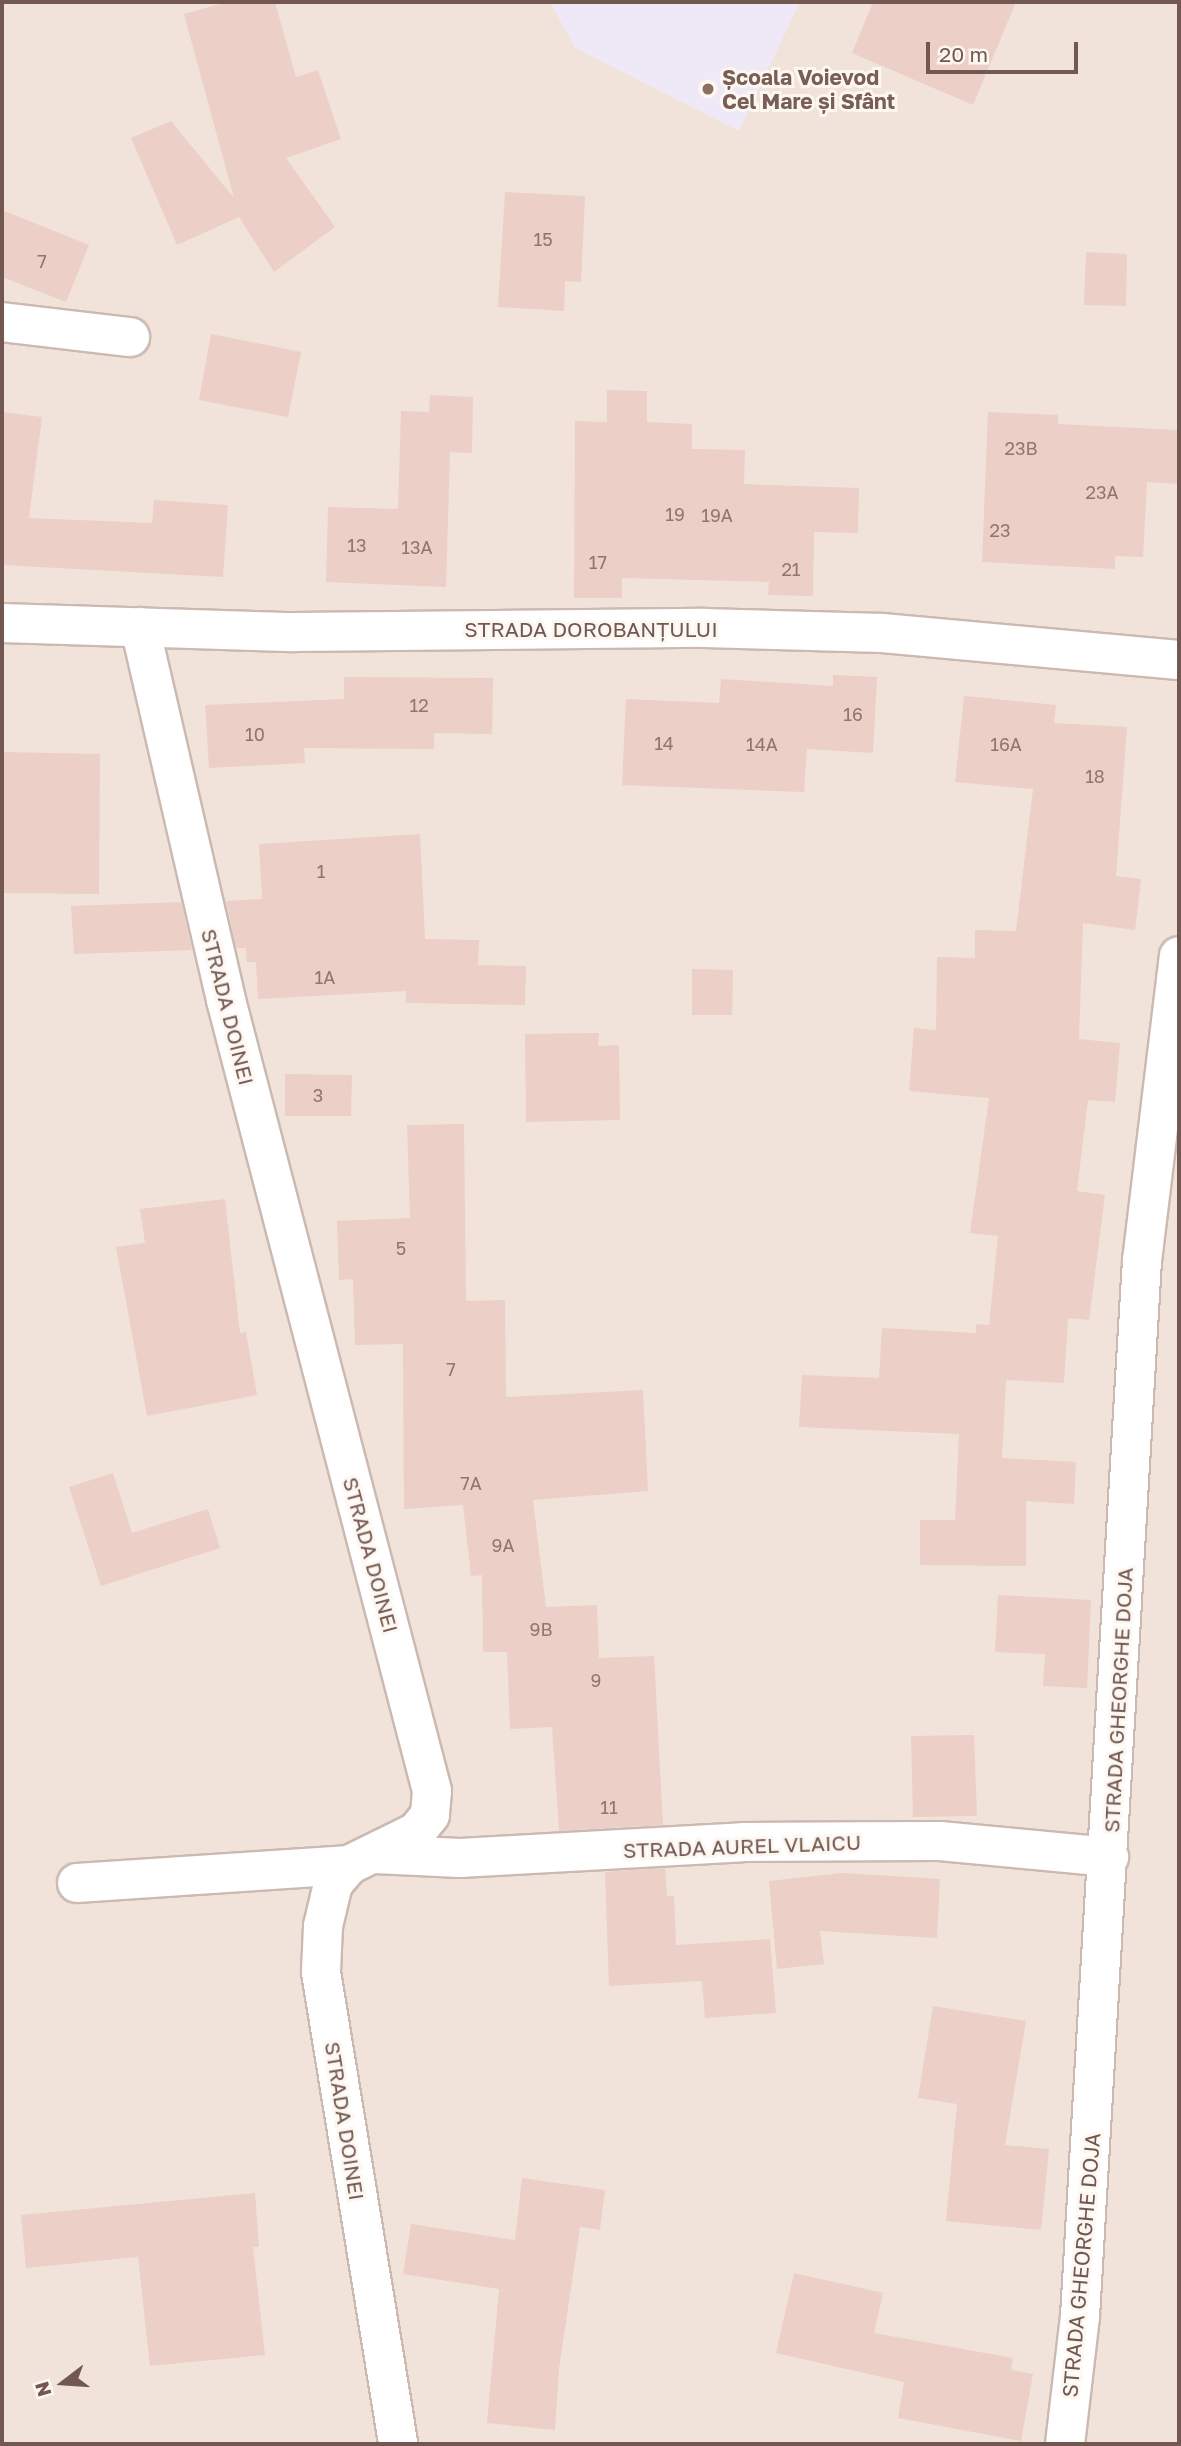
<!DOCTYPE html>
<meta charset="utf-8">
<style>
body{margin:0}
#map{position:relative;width:1181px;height:2446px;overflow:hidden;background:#faf2eb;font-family:"Golos Text",sans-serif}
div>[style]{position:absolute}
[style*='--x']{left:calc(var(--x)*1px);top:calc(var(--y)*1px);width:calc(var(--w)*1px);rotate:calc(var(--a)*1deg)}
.residential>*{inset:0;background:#f1e3da}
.education>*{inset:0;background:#efe8f7}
.building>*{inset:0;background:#eccfc6}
.roads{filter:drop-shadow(2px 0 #cbb9b2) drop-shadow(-2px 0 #cbb9b2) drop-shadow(0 2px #cbb9b2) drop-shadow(0 -2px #cbb9b2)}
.minor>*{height:38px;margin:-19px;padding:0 19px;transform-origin:19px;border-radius:19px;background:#fff}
.dots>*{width:19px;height:19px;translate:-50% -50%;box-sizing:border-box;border:4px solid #fdf7f1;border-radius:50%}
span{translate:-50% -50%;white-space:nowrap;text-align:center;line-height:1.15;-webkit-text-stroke:6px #fdf7f1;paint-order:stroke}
.number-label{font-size:18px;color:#90766e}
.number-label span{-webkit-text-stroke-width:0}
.education-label{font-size:21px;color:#785e54;font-weight:700}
.left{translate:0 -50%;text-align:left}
.street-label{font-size:21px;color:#725851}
.frame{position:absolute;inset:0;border:4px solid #725851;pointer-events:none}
.north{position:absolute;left:28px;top:2348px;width:70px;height:70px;-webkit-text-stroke:5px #fdf7f1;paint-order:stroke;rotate:253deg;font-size:19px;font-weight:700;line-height:28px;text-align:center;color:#725851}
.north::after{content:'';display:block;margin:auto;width:24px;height:32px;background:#725851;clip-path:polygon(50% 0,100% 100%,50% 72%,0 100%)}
.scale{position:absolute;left:926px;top:42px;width:152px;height:32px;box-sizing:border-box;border:4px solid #725851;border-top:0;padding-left:9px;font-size:21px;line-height:24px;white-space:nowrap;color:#725851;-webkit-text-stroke:5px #fdf7f1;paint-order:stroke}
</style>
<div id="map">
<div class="residential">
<div style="clip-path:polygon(2px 2px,1179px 2px,1179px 2444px,2px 2444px)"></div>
</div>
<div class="education">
<div style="clip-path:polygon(550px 2px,800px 2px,739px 131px,575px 48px)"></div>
</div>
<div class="building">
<div style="clip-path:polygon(227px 2px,275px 2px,296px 77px,318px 70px,341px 139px,286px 158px,335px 227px,274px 272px,239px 217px,177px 245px,131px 138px,171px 121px,234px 198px,184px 14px)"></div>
<div style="clip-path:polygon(873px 2px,1016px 2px,973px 105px,852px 53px)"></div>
<div style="clip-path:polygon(505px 192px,585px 196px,581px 282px,565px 281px,564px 311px,498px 307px)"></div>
<div style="clip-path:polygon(2px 210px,89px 245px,66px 302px,2px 277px)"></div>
<div style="clip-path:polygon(1086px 252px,1127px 254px,1126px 306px,1084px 305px)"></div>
<div style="clip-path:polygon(211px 334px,301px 352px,288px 417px,199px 400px)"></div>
<div style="clip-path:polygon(607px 390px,647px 391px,647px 422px,692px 424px,692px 449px,745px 450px,744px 484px,859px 488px,858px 533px,814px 532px,813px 596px,768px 595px,769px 582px,622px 578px,622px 598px,574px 598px,575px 421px,607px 422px)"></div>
<div style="clip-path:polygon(430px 395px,473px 397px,472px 453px,450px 452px,446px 587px,326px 582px,328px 507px,398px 509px,401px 411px,429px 412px)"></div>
<div style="clip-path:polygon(2px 412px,42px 417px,29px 518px,152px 523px,154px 500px,228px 505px,223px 577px,2px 565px)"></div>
<div style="clip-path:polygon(988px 412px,1058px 415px,1058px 424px,1179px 430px,1179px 484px,1147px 482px,1143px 557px,1115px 556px,1115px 569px,982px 562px)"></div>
<div style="clip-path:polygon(833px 675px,877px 677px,873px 753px,807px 749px,804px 792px,622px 785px,626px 699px,719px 703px,721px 679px,833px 686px)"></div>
<div style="clip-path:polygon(344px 677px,493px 678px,492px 734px,434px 733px,434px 749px,304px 748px,305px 763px,209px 768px,205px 705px,344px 699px)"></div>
<div style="clip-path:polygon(964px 696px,1056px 705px,1054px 723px,1127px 727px,1116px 876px,1141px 879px,1135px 930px,1083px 923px,1079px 1039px,1120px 1043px,1115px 1102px,1088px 1100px,1077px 1191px,1105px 1195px,1089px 1320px,1068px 1318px,1064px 1383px,1006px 1380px,1002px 1458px,1076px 1462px,1074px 1504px,1026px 1501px,1026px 1566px,920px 1565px,920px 1520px,955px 1520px,959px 1434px,799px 1427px,802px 1375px,879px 1378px,882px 1328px,976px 1333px,976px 1324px,989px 1325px,998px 1236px,970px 1233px,989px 1098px,909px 1091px,914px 1028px,936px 1030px,937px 957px,975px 958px,975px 930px,1016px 931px,1033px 789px,955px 782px)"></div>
<div style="clip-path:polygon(2px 752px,100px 754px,99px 894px,2px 893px)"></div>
<div style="clip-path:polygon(420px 834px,425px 939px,479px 940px,478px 965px,526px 966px,525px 1005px,406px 1003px,406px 991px,258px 999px,256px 962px,247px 962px,246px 948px,236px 948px,226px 901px,262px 899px,259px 844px)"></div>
<div style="clip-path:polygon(181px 902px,192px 950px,74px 954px,71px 906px)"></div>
<div style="clip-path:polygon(692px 969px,733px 970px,732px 1015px,692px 1015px)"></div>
<div style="clip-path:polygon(599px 1033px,598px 1046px,619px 1045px,620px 1120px,526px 1122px,525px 1034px)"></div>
<div style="clip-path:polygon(285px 1074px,352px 1075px,351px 1116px,285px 1116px)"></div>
<div style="clip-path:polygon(464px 1124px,466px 1301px,505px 1300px,506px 1397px,643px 1390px,648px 1491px,533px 1500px,546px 1607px,597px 1605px,599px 1658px,654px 1656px,663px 1825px,559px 1831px,552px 1727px,510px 1729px,507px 1652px,483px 1652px,482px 1575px,471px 1576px,463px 1505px,404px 1509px,403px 1344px,355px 1345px,353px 1279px,339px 1280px,337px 1221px,410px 1218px,407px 1125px)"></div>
<div style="clip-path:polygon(225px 1199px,240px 1333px,246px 1332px,257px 1395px,147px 1416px,116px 1247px,145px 1243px,140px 1209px)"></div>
<div style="clip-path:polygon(113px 1473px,132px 1533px,208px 1509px,220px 1548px,101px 1586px,69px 1487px)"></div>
<div style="clip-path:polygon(998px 1595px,1091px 1600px,1087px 1688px,1043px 1686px,1045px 1654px,995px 1652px)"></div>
<div style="clip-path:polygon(974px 1735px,977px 1816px,913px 1817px,911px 1736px)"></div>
<div style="clip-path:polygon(665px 1868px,667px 1896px,674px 1896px,676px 1945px,770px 1939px,776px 2013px,705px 2018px,702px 1981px,609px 1986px,605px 1872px)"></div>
<div style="clip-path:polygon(842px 1873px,940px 1879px,937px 1938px,820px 1931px,824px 1964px,777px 1969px,769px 1881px)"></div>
<div style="clip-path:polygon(933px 2006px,1026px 2021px,1005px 2145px,1049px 2149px,1041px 2230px,946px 2221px,957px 2104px,918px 2098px)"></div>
<div style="clip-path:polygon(522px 2178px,605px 2190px,600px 2230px,580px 2227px,559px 2369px,555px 2430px,487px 2423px,499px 2289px,403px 2274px,411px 2224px,515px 2240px)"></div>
<div style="clip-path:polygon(255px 2193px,259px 2247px,253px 2247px,265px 2355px,150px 2366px,138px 2257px,26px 2268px,21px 2215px)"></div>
<div style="clip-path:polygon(794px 2273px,883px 2293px,874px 2333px,1013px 2358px,1011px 2370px,1033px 2374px,1021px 2441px,898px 2418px,904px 2382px,776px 2353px)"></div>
</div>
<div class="roads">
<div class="minor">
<div style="--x:2;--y:322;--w:129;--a:6.7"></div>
<div style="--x:2;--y:623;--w:292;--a:1.8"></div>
<div style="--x:294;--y:632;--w:410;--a:-0.6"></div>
<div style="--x:704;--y:628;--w:178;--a:1.6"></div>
<div style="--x:882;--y:633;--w:298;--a:5.2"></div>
<div style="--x:140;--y:627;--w:383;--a:77"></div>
<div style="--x:226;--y:1000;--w:817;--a:75.4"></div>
<div style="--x:432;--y:1791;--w:24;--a:95"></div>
<div style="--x:430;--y:1815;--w:22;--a:129"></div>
<div style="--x:416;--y:1832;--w:75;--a:153.8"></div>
<div style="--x:349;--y:1865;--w:25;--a:130"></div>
<div style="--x:333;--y:1884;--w:43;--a:103.4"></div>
<div style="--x:323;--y:1926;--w:46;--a:92.5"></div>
<div style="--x:321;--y:1972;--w:478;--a:80.7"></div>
<div style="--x:375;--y:1854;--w:85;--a:2.7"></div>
<div style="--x:460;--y:1858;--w:283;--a:-3.2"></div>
<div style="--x:743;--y:1842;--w:197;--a:-0.3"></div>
<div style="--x:940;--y:1841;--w:170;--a:5.4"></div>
<div style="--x:77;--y:1883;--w:273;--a:-3.8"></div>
<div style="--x:1065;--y:2444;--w:129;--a:-83.3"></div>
<div style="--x:1080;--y:2316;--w:1057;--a:-86.64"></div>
<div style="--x:1142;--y:1261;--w:307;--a:-83.1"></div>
</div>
</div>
<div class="dots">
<div style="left:708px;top:89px;background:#8d6e63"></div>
</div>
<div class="number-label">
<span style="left:543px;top:239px">15</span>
<span style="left:42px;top:261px">7</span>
<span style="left:1021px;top:448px">23B</span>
<span style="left:1102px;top:492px">23A</span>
<span style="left:675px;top:514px">19</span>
<span style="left:717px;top:515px">19A</span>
<span style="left:1000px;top:530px">23</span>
<span style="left:357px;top:545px">13</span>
<span style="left:417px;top:547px">13A</span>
<span style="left:598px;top:562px">17</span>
<span style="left:791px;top:569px">21</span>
<span style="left:419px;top:705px">12</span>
<span style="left:853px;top:714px">16</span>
<span style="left:255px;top:734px">10</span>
<span style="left:664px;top:743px">14</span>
<span style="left:762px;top:744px">14A</span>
<span style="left:1006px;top:744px">16A</span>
<span style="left:1095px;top:776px">18</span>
<span style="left:321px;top:871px">1</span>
<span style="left:325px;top:977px">1A</span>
<span style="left:318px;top:1095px">3</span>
<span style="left:401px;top:1248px">5</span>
<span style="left:451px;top:1369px">7</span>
<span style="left:471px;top:1483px">7A</span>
<span style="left:503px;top:1545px">9A</span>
<span style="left:541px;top:1629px">9B</span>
<span style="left:596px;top:1680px">9</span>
<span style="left:609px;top:1807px">11</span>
</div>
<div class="education-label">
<span class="left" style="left:722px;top:89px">Școala Voievod<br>Cel Mare și Sfânt</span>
</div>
<div class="street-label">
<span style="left:591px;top:629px">STRADA DOROBANȚULUI</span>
<span style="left:228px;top:1007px;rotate:76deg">STRADA DOINEI</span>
<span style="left:371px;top:1555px;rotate:75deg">STRADA DOINEI</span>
<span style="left:1118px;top:1700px;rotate:-87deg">STRADA GHEORGHE DOJA</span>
<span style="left:742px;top:1846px;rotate:-2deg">STRADA AUREL VLAICU</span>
<span style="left:345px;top:2121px;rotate:81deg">STRADA DOINEI</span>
<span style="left:1081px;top:2265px;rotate:-85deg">STRADA GHEORGHE DOJA</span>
</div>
<div class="frame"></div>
<div class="north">N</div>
<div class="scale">20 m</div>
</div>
